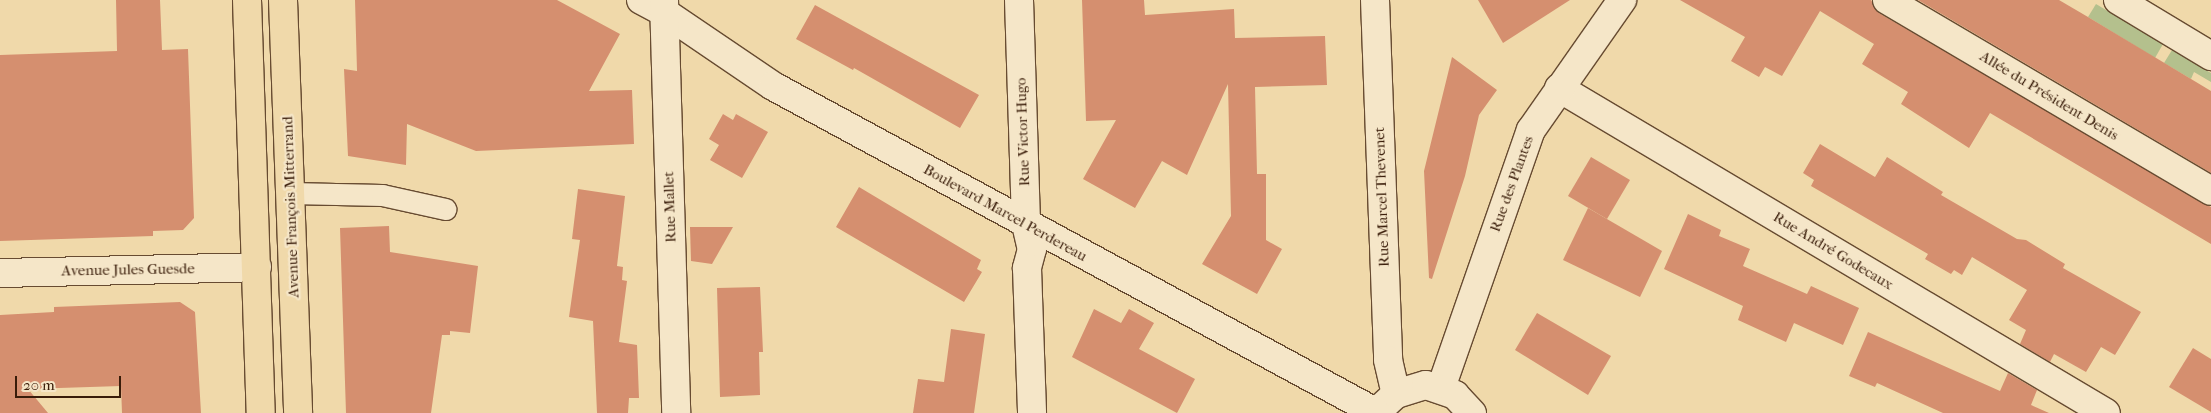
<!DOCTYPE html>
<meta charset="utf-8">
<style>
body{margin:0}
#map{position:relative;width:2211px;height:413px;overflow:hidden;background:#f0d9aa;font-family:"IM FELL French Canon",serif}
div>[style]{position:absolute}
[style*='--x']{left:calc(var(--x)*1px);top:calc(var(--y)*1px);width:calc(var(--w)*1px);rotate:calc(var(--a)*1deg)}
.green>*{inset:0;background:#b4c08d}
.building>*{inset:0;background:#d58f6f}
.roads{filter:drop-shadow(1px 0 #674b31) drop-shadow(-1px 0 #674b31) drop-shadow(0 1px #674b31) drop-shadow(0 -1px #674b31)}
.lane>*{height:21px;margin:-10.5px;padding:0 10.5px;transform-origin:10.5px;border-radius:10.5px;background:#f5e6c8}
.street>*{height:28px;margin:-14px;padding:0 14px;transform-origin:14px;border-radius:14px;background:#f5e6c8}
.primary>*{height:28px;margin:-14px;padding:0 14px;transform-origin:14px;border-radius:14px;background:#f0d9aa}
span{translate:-50% -50%;white-space:nowrap;text-align:center;line-height:1.15;-webkit-text-stroke:4.5px #f5e6c8;paint-order:stroke}
.street-label{font-size:15px;color:#391c09}
.scale{position:absolute;left:15px;top:376px;width:106px;height:22px;box-sizing:border-box;border:2px solid #391c09;border-top:0;padding-left:6px;font-size:15px;line-height:18px;white-space:nowrap;color:#391c09;-webkit-text-stroke:4px #f5e6c8;paint-order:stroke}
</style>
<div id="map">
<div class="green">
<div style="clip-path:polygon(2096px 4px,2163px 44px,2155px 58px,2088px 17px)"></div>
<div style="clip-path:polygon(2172px 50px,2211px 73px,2211px 82px,2194px 72px,2191px 79px,2164px 63px)"></div>
</div>
<div class="building">
<div style="clip-path:polygon(116px 0,160px 0,162px 50px,188px 49px,194px 218px,183px 230px,153px 231px,153px 236px,0 241px,0 55px,117px 51px)"></div>
<div style="clip-path:polygon(355px 0,557px 0,620px 34px,589px 91px,632px 90px,634px 144px,476px 151px,407px 124px,406px 165px,348px 156px,344px 69px,357px 71px)"></div>
<div style="clip-path:polygon(1082px 0,1144px 0,1145px 15px,1234px 9px,1235px 38px,1325px 36px,1327px 85px,1255px 87px,1257px 174px,1266px 174px,1266px 240px,1282px 249px,1257px 294px,1202px 264px,1231px 216px,1228px 84px,1187px 175px,1162px 161px,1135px 208px,1083px 179px,1116px 120px,1086px 121px)"></div>
<div style="clip-path:polygon(1478px 0,1570px 0,1503px 43px)"></div>
<div style="clip-path:polygon(1680px 0,1871px 0,1879px 13px,2211px 207px,2211px 244px,1990px 113px,1969px 148px,1901px 104px,1908px 92px,1862px 64px,1874px 44px,1820px 11px,1782px 76px,1765px 67px,1759px 77px,1731px 61px,1745px 37px)"></div>
<div style="clip-path:polygon(1918px 0,2059px 0,2088px 17px,2211px 91px,2211px 173px)"></div>
<div style="clip-path:polygon(815px 5px,979px 95px,960px 128px,854px 68px,853px 70px,796px 39px)"></div>
<div style="clip-path:polygon(1452px 57px,1497px 90px,1479px 115px,1465px 176px,1432px 279px,1429px 278px,1424px 171px)"></div>
<div style="clip-path:polygon(723px 114px,733px 120px,736px 114px,768px 132px,742px 178px,710px 160px,719px 145px,709px 139px)"></div>
<div style="clip-path:polygon(1820px 144px,1875px 177px,1887px 157px,1943px 192px,1941px 195px,2017px 239px,2026px 240px,2065px 264px,2063px 268px,2141px 312px,2115px 355px,2101px 347px,2086px 372px,2054px 354px,2050px 362px,2020px 344px,2026px 330px,2009px 320px,2027px 290px,1972px 257px,1962px 275px,1954px 270px,1951px 274px,1925px 259px,1928px 254px,1811px 186px,1814px 180px,1803px 173px)"></div>
<div style="clip-path:polygon(1591px 157px,1630px 180px,1607px 219px,1568px 196px)"></div>
<div style="clip-path:polygon(859px 187px,981px 260px,977px 269px,982px 272px,964px 302px,836px 227px)"></div>
<div style="clip-path:polygon(578px 189px,625px 196px,617px 266px,623px 267px,622px 280px,627px 281px,619px 342px,637px 345px,639px 398px,629px 398px,628px 413px,597px 413px,593px 321px,569px 317px,580px 240px,572px 239px)"></div>
<div style="clip-path:polygon(1588px 208px,1662px 251px,1640px 297px,1563px 260px)"></div>
<div style="clip-path:polygon(1688px 214px,1721px 230px,1719px 236px,1750px 249px,1743px 266px,1807px 294px,1811px 286px,1859px 308px,1843px 345px,1794px 323px,1786px 342px,1738px 320px,1743px 306px,1664px 269px)"></div>
<div style="clip-path:polygon(389px 226px,390px 252px,478px 266px,470px 333px,450px 331px,450px 335px,442px 335px,431px 413px,346px 413px,340px 228px)"></div>
<div style="clip-path:polygon(690px 227px,733px 227px,712px 264px,691px 261px)"></div>
<div style="clip-path:polygon(760px 287px,763px 352px,759px 352px,760px 395px,720px 397px,717px 288px)"></div>
<div style="clip-path:polygon(180px 302px,195px 312px,201px 413px,122px 413px,121px 386px,28px 389px,48px 413px,0 413px,0 315px,54px 312px,54px 307px)"></div>
<div style="clip-path:polygon(1094px 309px,1121px 323px,1129px 309px,1154px 323px,1139px 349px,1195px 379px,1177px 413px,1072px 357px)"></div>
<div style="clip-path:polygon(1537px 313px,1611px 356px,1588px 395px,1515px 350px)"></div>
<div style="clip-path:polygon(951px 329px,985px 334px,974px 413px,913px 413px,918px 379px,944px 382px)"></div>
<div style="clip-path:polygon(1868px 332px,2000px 391px,2008px 373px,2037px 390px,2031px 405px,2049px 413px,1943px 413px,1877px 383px,1875px 387px,1849px 376px)"></div>
<div style="clip-path:polygon(2193px 348px,2211px 359px,2211px 412px,2169px 387px)"></div>
</div>
<div class="roads">
<div class="lane">
<div style="--x:290;--y:193;--w:92;--a:1.2"></div>
<div style="--x:382;--y:195;--w:65;--a:12.5"></div>
</div>
<div class="street">
<div style="--x:641;--y:0;--w:26;--a:28"></div>
<div style="--x:664;--y:12;--w:132;--a:34.2"></div>
<div style="--x:773;--y:86;--w:687;--a:28.43"></div>
<div style="--x:664;--y:0;--w:413;--a:88.3"></div>
<div style="--x:1019;--y:0;--w:224;--a:88.2"></div>
<div style="--x:1026;--y:224;--w:26;--a:77"></div>
<div style="--x:1032;--y:249;--w:20;--a:105"></div>
<div style="--x:1027;--y:268;--w:145;--a:88"></div>
<div style="--x:1375;--y:0;--w:360;--a:87.9"></div>
<div style="--x:1388;--y:360;--w:35;--a:77"></div>
<div style="--x:1887;--y:0;--w:376;--a:30.5"></div>
<div style="--x:2118;--y:0;--w:109;--a:31.1"></div>
<div style="--x:1559;--y:88;--w:636;--a:30.72"></div>
<div style="--x:0;--y:273;--w:257;--a:-1.3"></div>
<div style="--x:1441;--y:388;--w:273;--a:-70.8"></div>
<div style="--x:1531;--y:130;--w:159;--a:-55"></div>
<div style="--x:1383;--y:406;--w:18;--a:-43"></div>
<div style="--x:1396;--y:394;--w:31;--a:-17"></div>
<div style="--x:1426;--y:385;--w:31;--a:19"></div>
<div style="--x:1455;--y:395;--w:25;--a:47"></div>
</div>
<div class="primary">
<div style="--x:247;--y:0;--w:413;--a:88.1"></div>
<div style="--x:283;--y:0;--w:413;--a:87.9"></div>
</div>
</div>
<div class="street-label">
<span style="left:2049px;top:96px;rotate:31deg">Allée du Président Denis</span>
<span style="left:1023px;top:132px;rotate:-92deg">Rue Victor Hugo</span>
<span style="left:1512px;top:184px;rotate:-70deg">Rue des Plantes</span>
<span style="left:1382px;top:197px;rotate:-92deg">Rue Marcel Thevenet</span>
<span style="left:291px;top:207px;rotate:-92deg">Avenue François Mitterrand</span>
<span style="left:670px;top:207px;rotate:-92deg">Rue Mallet</span>
<span style="left:1005px;top:213px;rotate:29deg">Boulevard Marcel Perdereau</span>
<span style="left:1833px;top:251px;rotate:31deg">Rue André Godecaux</span>
<span style="left:128px;top:270px;rotate:-1deg">Avenue Jules Guesde</span>
</div>
<div class="scale">20 m</div>
</div>
